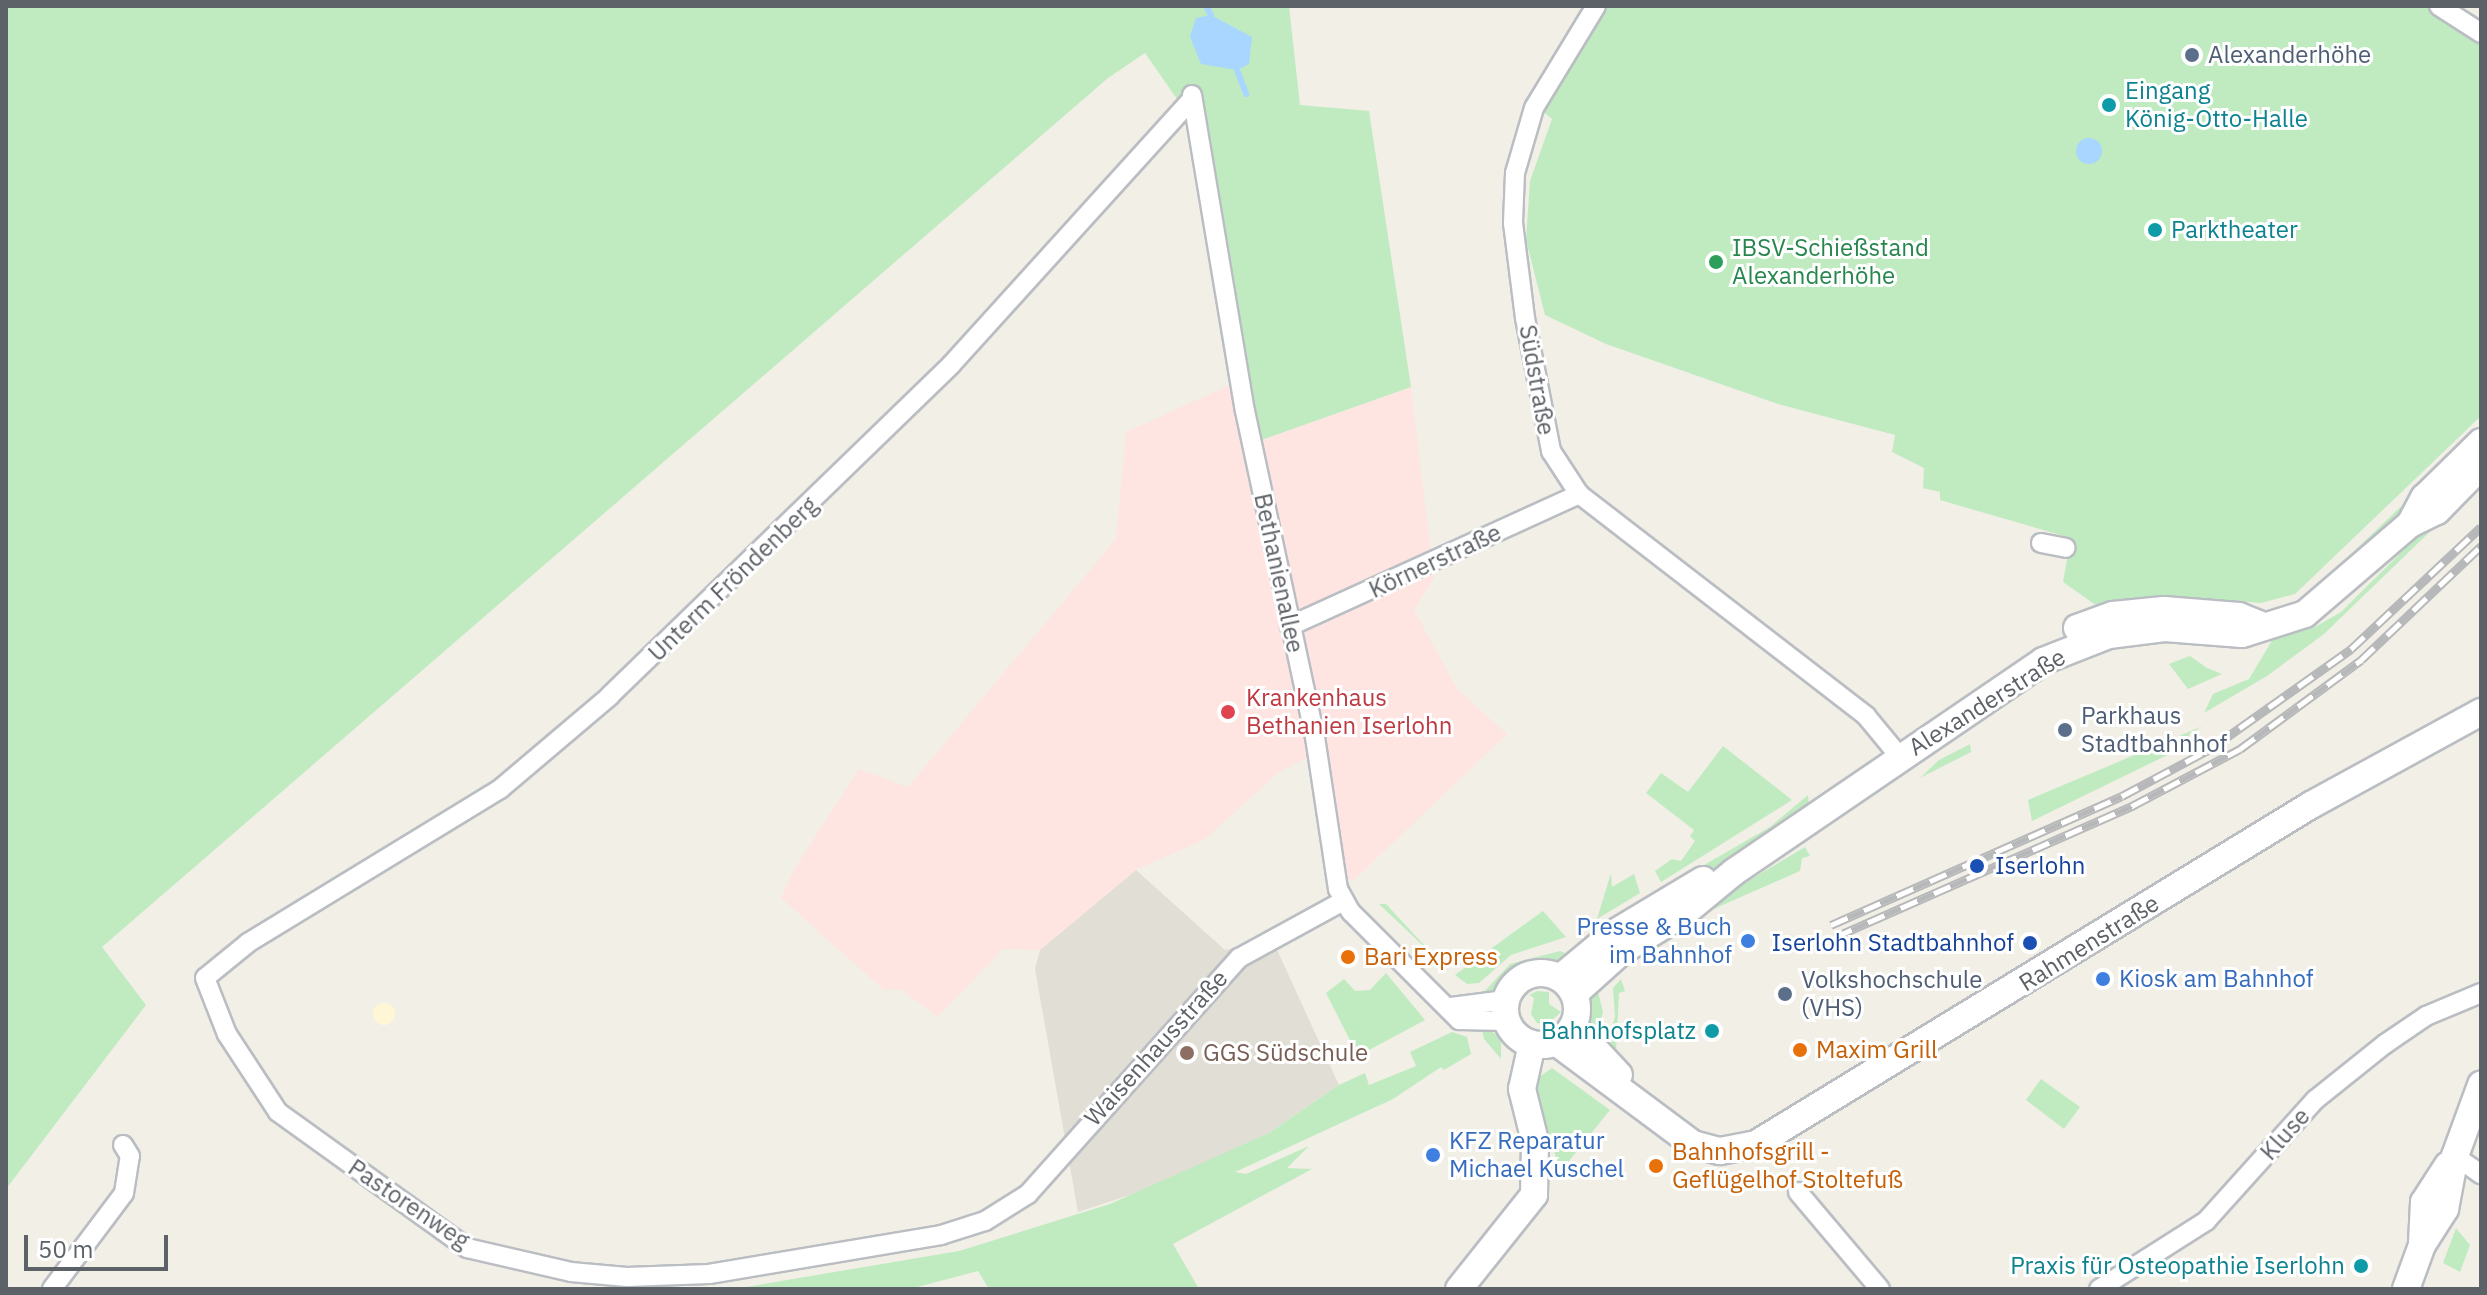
<!DOCTYPE html>
<meta charset="utf-8">
<style>
body{margin:0}
#map{position:relative;width:2487px;height:1295px;overflow:hidden;background:#f1efe6;font-family:"IBM Plex Sans",sans-serif}
div>[style]{position:absolute}
[style*='--x']{left:calc(var(--x)*1px);top:calc(var(--y)*1px);width:calc(var(--w)*1px);rotate:calc(var(--a)*1deg)}
.education>*{inset:0;background:#e1ded5}
.medical>*{inset:0;background:#fee5e2}
.green>*{inset:0;background:#c0ebc1}
.sand>*{inset:0;background:#fef6d4}
.round{border-radius:50%}
.water>*{inset:0;background:#a8d6ff}
.stream>*{height:6px;margin:-3px;padding:0 3px;transform-origin:3px;border-radius:3px;background:#a8d6ff}
.roads{filter:drop-shadow(2px 0 #babec3) drop-shadow(-2px 0 #babec3) drop-shadow(0 2px #babec3) drop-shadow(0 -2px #babec3)}
.street>*{height:18px;margin:-9px;padding:0 9px;transform-origin:9px;border-radius:9px;background:#fff}
.secondary>*{height:26px;margin:-13px;padding:0 13px;transform-origin:13px;border-radius:13px;background:#fff}
.secondary>.ring{margin:-13px;padding:0;box-sizing:content-box;background:none;border:26px solid #fff;border-radius:50%}
.rail>*{height:9px;margin-top:-4.5px;transform-origin:0;background:repeating-linear-gradient(90deg,#fff 0 18px,#b7b8b9 0 36px);box-sizing:border-box;border-block:2px solid #b7b8b9}
.dots>*{width:22px;height:22px;translate:-50% -50%;box-sizing:border-box;border:4px solid #fff;border-radius:50%}
span{translate:-50% -50%;white-space:nowrap;text-align:center;line-height:1.15;-webkit-text-stroke:6px #fff;paint-order:stroke}
.service-label{font-size:24px;color:#4e5e75}
.left{translate:0 -50%;text-align:left}
.culture-label{font-size:24px;color:#0d838f}
.right{translate:-100% -50%;text-align:right}
.leisure-label{font-size:24px;color:#27864d}
.street-label{font-size:24px;color:#5d6268}
.health-label{font-size:24px;color:#be3a42}
.transit-label{font-size:24px;color:#164399}
.shop-label{font-size:24px;color:#366cbe}
.food-label{font-size:24px;color:#c56008}
.education-label{font-size:24px;color:#785e54}
.frame{position:absolute;inset:0;border:8px solid #5d6268;pointer-events:none}
.scale{position:absolute;left:24px;top:1235px;width:144px;height:36px;box-sizing:border-box;border:4px solid #5d6268;border-top:0;padding-left:10px;font-size:24px;line-height:28px;white-space:nowrap;color:#5d6268;-webkit-text-stroke:6px #fff;paint-order:stroke}
</style>
<div id="map">
<div class="education">
<div style="clip-path:polygon(1136px 870px,1225px 950px,1272px 939px,1339px 1085px,1269px 1133px,1163px 1184px,1078px 1212px,1035px 969px,1040px 950px)"></div>
</div>
<div class="medical">
<div style="clip-path:polygon(1230px 385px,1243px 447px,1411px 387px,1434px 578px,1414px 610px,1457px 689px,1507px 734px,1353px 881px,1333px 870px,1311px 756px,1278px 773px,1205px 839px,1136px 870px,1040px 950px,1003px 949px,938px 1017px,900px 989px,884px 990px,781px 898px,793px 871px,859px 769px,908px 787px,1116px 539px,1126px 432px)"></div>
</div>
<div class="green">
<div style="clip-path:polygon(6px 6px,1289px 6px,1300px 105px,1369px 111px,1411px 387px,1242px 447px,1184px 109px,1145px 53px,1108px 78px,102px 947px,146px 1005px,6px 1189px)"></div>
<div style="clip-path:polygon(1601px 6px,2430px 6px,2481px 37px,2481px 416px,2295px 594px,2261px 603px,2173px 596px,2100px 608px,2063px 582px,2071px 538px,1940px 500px,1940px 492px,1923px 488px,1924px 468px,1892px 452px,1895px 435px,1778px 404px,1606px 344px,1545px 315px,1526px 240px,1530px 181px,1552px 119px,1539px 108px)"></div>
<div style="clip-path:polygon(2416px 492px,2421px 495px,2356px 558px,2329px 583px,2325px 579px)"></div>
<div style="clip-path:polygon(2440px 514px,2442px 520px,2324px 634px,2267px 676px,2204px 713px,2213px 694px,2249px 679px,2273px 639px,2315px 627px,2341px 612px)"></div>
<div style="clip-path:polygon(2190px 656px,2207px 668px,2222px 674px,2188px 689px,2169px 664px)"></div>
<div style="clip-path:polygon(2203px 726px,2189px 734px,2192px 743px,2032px 821px,2028px 800px)"></div>
<div style="clip-path:polygon(1970px 744px,1971px 752px,1920px 778px,1939px 760px)"></div>
<div style="clip-path:polygon(1723px 746px,1792px 800px,1661px 882px,1655px 871px,1672px 859px,1681px 861px,1695px 841px,1690px 836px,1694px 830px,1646px 793px,1661px 773px,1688px 792px)"></div>
<div style="clip-path:polygon(1808px 795px,1809px 806px,1742px 852px,1674px 892px,1666px 887px,1770px 827px)"></div>
<div style="clip-path:polygon(1805px 847px,1810px 856px,1802px 858px,1800px 871px,1666px 930px)"></div>
<div style="clip-path:polygon(1611px 873px,1612px 887px,1634px 874px,1640px 893px,1597px 919px)"></div>
<div style="clip-path:polygon(1379px 904px,1386px 904px,1436px 958px)"></div>
<div style="clip-path:polygon(1543px 911px,1566px 937px,1511px 955px,1479px 983px,1467px 984px,1455px 975px)"></div>
<div style="clip-path:polygon(1560px 951px,1573px 956px,1552px 967px,1525px 971px,1494px 993px,1482px 994px,1510px 964px)"></div>
<div style="clip-path:polygon(1386px 973px,1425px 1020px,1358px 1056px,1326px 993px,1344px 979px,1355px 991px,1370px 990px)"></div>
<div style="clip-path:polygon(1621px 979px,1625px 991px,1619px 993px,1616px 1051px,1609px 1040px,1615px 1016px,1613px 988px)"></div>
<div style="clip-path:polygon(1596px 984px,1603px 1012px,1595px 1040px,1585px 1021px,1587px 999px)"></div>
<div style="clip-path:polygon(1537px 991px,1549px 992px,1549px 1004px,1561px 1012px,1547px 1025px,1537px 1023px,1531px 1014px,1534px 998px,1529px 995px)"></div>
<div style="clip-path:polygon(1489px 1029px,1501px 1039px,1501px 1059px,1484px 1039px,1482px 1030px)"></div>
<div style="clip-path:polygon(1452px 1032px,1467px 1037px,1471px 1054px,1444px 1070px,1441px 1067px,1393px 1099px,1235px 1172px,1246px 1174px,1309px 1146px,1287px 1168px,1312px 1169px,1173px 1244px,1199px 1289px,989px 1289px,978px 1271px,910px 1289px,734px 1289px,959px 1251px,1110px 1204px,1269px 1133px,1339px 1085px,1365px 1073px,1369px 1085px,1416px 1066px,1410px 1052px)"></div>
<div style="clip-path:polygon(1552px 1068px,1610px 1110px,1560px 1172px,1537px 1092px,1538px 1078px)"></div>
<div style="clip-path:polygon(2041px 1079px,2080px 1107px,2064px 1129px,2026px 1100px)"></div>
<div style="clip-path:polygon(2456px 1228px,2470px 1245px,2460px 1272px,2443px 1263px)"></div>
</div>
<div class="sand">
<div class="round" style="left:373px;top:1003px;width:22px;height:22px"></div>
</div>
<div class="water">
<div style="clip-path:polygon(1211px 15px,1252px 37px,1249px 64px,1237px 70px,1201px 64px,1190px 37px,1196px 18px)"></div>
<div class="round" style="left:2076px;top:138px;width:26px;height:26px"></div>
</div>
<div class="stream">
<div style="--x:1206;--y:6;--w:10;--a:61"></div>
<div style="--x:1237;--y:70;--w:26;--a:69"></div>
</div>
<div class="roads">
<div class="street">
<div style="--x:1596;--y:6;--w:119;--a:121.3"></div>
<div style="--x:1534;--y:108;--w:68;--a:106.3"></div>
<div style="--x:1515;--y:173;--w:50;--a:92.3"></div>
<div style="--x:1513;--y:223;--w:96;--a:82.8"></div>
<div style="--x:1525;--y:318;--w:136;--a:78.9"></div>
<div style="--x:1551;--y:451;--w:51;--a:56.9"></div>
<div style="--x:1579;--y:494;--w:363;--a:37.7"></div>
<div style="--x:1866;--y:716;--w:53;--a:50.3"></div>
<div style="--x:2439;--y:6;--w:50;--a:32.7"></div>
<div style="--x:1192;--y:95;--w:320;--a:80.5"></div>
<div style="--x:1245;--y:411;--w:333;--a:77.9"></div>
<div style="--x:1315;--y:737;--w:154;--a:81.4"></div>
<div style="--x:1338;--y:889;--w:26;--a:61"></div>
<div style="--x:1351;--y:912;--w:153;--a:45"></div>
<div style="--x:1459;--y:1020;--w:48;--a:1.2"></div>
<div style="--x:1192;--y:99;--w:359;--a:132.2"></div>
<div style="--x:951;--y:365;--w:475;--a:135.9"></div>
<div style="--x:610;--y:696;--w:144;--a:139.8"></div>
<div style="--x:500;--y:789;--w:295;--a:148.6"></div>
<div style="--x:248;--y:943;--w:55;--a:140.9"></div>
<div style="--x:205;--y:978;--w:60;--a:68.6"></div>
<div style="--x:227;--y:1034;--w:93;--a:56.8"></div>
<div style="--x:278;--y:1112;--w:233;--a:35.7"></div>
<div style="--x:467;--y:1248;--w:107;--a:13"></div>
<div style="--x:571;--y:1272;--w:56;--a:5.1"></div>
<div style="--x:627;--y:1277;--w:82;--a:-2.1"></div>
<div style="--x:709;--y:1274;--w:235;--a:-9.5"></div>
<div style="--x:941;--y:1235;--w:46;--a:-17.7"></div>
<div style="--x:985;--y:1221;--w:51;--a:-32.1"></div>
<div style="--x:1028;--y:1194;--w:317;--a:-48.2"></div>
<div style="--x:1239;--y:958;--w:119;--a:-28.7"></div>
<div style="--x:2041;--y:543;--w:25;--a:11"></div>
<div style="--x:1290;--y:626;--w:318;--a:-24.5"></div>
<div style="--x:1451;--y:1007;--w:55;--a:-7.3"></div>
<div style="--x:2455;--y:1156;--w:32;--a:35"></div>
<div style="--x:1798;--y:1192;--w:127;--a:49.8"></div>
<div style="--x:52;--y:1289;--w:120;--a:-53.1"></div>
<div style="--x:124;--y:1193;--w:37;--a:-81"></div>
<div style="--x:130;--y:1156;--w:13;--a:-122"></div>
<div style="--x:2099;--y:1289;--w:127;--a:-32.4"></div>
<div style="--x:2206;--y:1221;--w:163;--a:-48"></div>
<div style="--x:2315;--y:1100;--w:90;--a:-38.7"></div>
<div style="--x:2385;--y:1044;--w:50;--a:-34.3"></div>
<div style="--x:2426;--y:1016;--w:60;--a:-22.7"></div>
</div>
<div class="secondary">
<div style="--x:2410;--y:524;--w:30;--a:-62"></div>
<div style="--x:2424;--y:498;--w:80;--a:-44.5"></div>
<div style="--x:2077;--y:628;--w:38;--a:-20"></div>
<div style="--x:2113;--y:615;--w:51;--a:-5.6"></div>
<div style="--x:2164;--y:610;--w:75;--a:4.6"></div>
<div style="--x:2239;--y:616;--w:24;--a:22"></div>
<div class="ring" style="left:1505px;top:973px;width:46px;height:46px"></div>
<div style="--x:1560;--y:978;--w:69;--a:-39.7"></div>
<div style="--x:1613;--y:934;--w:105;--a:-31"></div>
<div style="--x:1574;--y:994;--w:66;--a:-41.9"></div>
<div style="--x:1623;--y:950;--w:70;--a:-31"></div>
<div style="--x:1683;--y:914;--w:66;--a:-39.5"></div>
<div style="--x:1734;--y:872;--w:374;--a:-34.3"></div>
<div style="--x:2043;--y:661;--w:71;--a:-21.5"></div>
<div style="--x:2109;--y:635;--w:56;--a:-7.1"></div>
<div style="--x:2165;--y:628;--w:77;--a:4.5"></div>
<div style="--x:2242;--y:634;--w:66;--a:-17.6"></div>
<div style="--x:2305;--y:614;--w:138;--a:-40.6"></div>
<div style="--x:2410;--y:524;--w:30;--a:-26"></div>
<div style="--x:2437;--y:511;--w:63;--a:-45.6"></div>
<div style="--x:1573;--y:1026;--w:67;--a:46.8"></div>
<div style="--x:1556;--y:1042;--w:171;--a:36.7"></div>
<div style="--x:1693;--y:1144;--w:28;--a:15"></div>
<div style="--x:1720;--y:1151;--w:37;--a:-11"></div>
<div style="--x:1756;--y:1144;--w:650;--a:-31.42"></div>
<div style="--x:2311;--y:805;--w:194;--a:-28.7"></div>
<div style="--x:2422;--y:1243;--w:41;--a:-87.2"></div>
<div style="--x:2424;--y:1202;--w:44;--a:-57"></div>
<div style="--x:1459;--y:1289;--w:120;--a:-51.4"></div>
<div style="--x:1534;--y:1195;--w:54;--a:-88.9"></div>
<div style="--x:1535;--y:1141;--w:54;--a:-104"></div>
<div style="--x:1522;--y:1089;--w:46;--a:-77.5"></div>
<div style="--x:2406;--y:1289;--w:47;--a:-70"></div>
<div style="--x:2422;--y:1245;--w:43;--a:-57.4"></div>
<div style="--x:2445;--y:1209;--w:54;--a:-79.3"></div>
<div style="--x:2455;--y:1156;--w:76;--a:-69.9"></div>
</div>
</div>
<div class="rail">
<div style="--x:1831;--y:925;--w:318;--a:-23.9"></div>
<div style="--x:2122;--y:796;--w:100;--a:-28.1"></div>
<div style="--x:2210;--y:749;--w:173;--a:-35.3"></div>
<div style="--x:2351;--y:649;--w:178;--a:-43.2"></div>
<div style="--x:1835;--y:937;--w:325;--a:-23.8"></div>
<div style="--x:2132;--y:806;--w:122;--a:-27.8"></div>
<div style="--x:2240;--y:749;--w:150;--a:-36.3"></div>
<div style="--x:2361;--y:660;--w:166;--a:-43.5"></div>
</div>
<div class="dots">
<div style="left:2192px;top:55px;background:#5c6f8a"></div>
<div style="left:2109px;top:105px;background:#0f9aa8"></div>
<div style="left:2155px;top:230px;background:#0f9aa8"></div>
<div style="left:1716px;top:262px;background:#2e9e5b"></div>
<div style="left:1228px;top:712px;background:#e0444e"></div>
<div style="left:2065px;top:730px;background:#5c6f8a"></div>
<div style="left:1977px;top:866px;background:#1a4fb4"></div>
<div style="left:1748px;top:941px;background:#3f7fe0"></div>
<div style="left:2030px;top:943px;background:#1a4fb4"></div>
<div style="left:1348px;top:957px;background:#e8710a"></div>
<div style="left:2103px;top:979px;background:#3f7fe0"></div>
<div style="left:1785px;top:994px;background:#5c6f8a"></div>
<div style="left:1712px;top:1031px;background:#0f9aa8"></div>
<div style="left:1800px;top:1050px;background:#e8710a"></div>
<div style="left:1187px;top:1053px;background:#8d6e63"></div>
<div style="left:1433px;top:1155px;background:#3f7fe0"></div>
<div style="left:1656px;top:1166px;background:#e8710a"></div>
<div style="left:2361px;top:1266px;background:#0f9aa8"></div>
</div>
<div class="service-label">
<span class="left" style="left:2208px;top:55px">Alexanderhöhe</span>
<span class="left" style="left:2081px;top:730px">Parkhaus<br>Stadtbahnhof</span>
<span class="left" style="left:1801px;top:994px">Volkshochschule<br>(VHS)</span>
</div>
<div class="culture-label">
<span class="left" style="left:2125px;top:105px">Eingang<br>König-Otto-Halle</span>
<span class="left" style="left:2171px;top:230px">Parktheater</span>
<span class="right" style="left:1696px;top:1031px">Bahnhofsplatz</span>
<span class="right" style="left:2345px;top:1266px">Praxis für Osteopathie Iserlohn</span>
</div>
<div class="leisure-label">
<span class="left" style="left:1732px;top:262px">IBSV-Schießstand<br>Alexanderhöhe</span>
</div>
<div class="street-label">
<span style="left:1537px;top:380px;rotate:80deg">Südstraße</span>
<span style="left:1435px;top:561px;rotate:-25deg">Körnerstraße</span>
<span style="left:1279px;top:573px;rotate:78deg">Bethanienallee</span>
<span style="left:733px;top:579px;rotate:-44deg">Unterm Fröndenberg</span>
<span style="left:1987px;top:702px;rotate:-32deg">Alexanderstraße</span>
<span style="left:2089px;top:943px;rotate:-32deg">Rahmenstraße</span>
<span style="left:1156px;top:1048px;rotate:-48deg">Waisenhausstraße</span>
<span style="left:2285px;top:1134px;rotate:-48deg">Kluse</span>
<span style="left:409px;top:1204px;rotate:34deg">Pastorenweg</span>
</div>
<div class="health-label">
<span class="left" style="left:1246px;top:712px">Krankenhaus<br>Bethanien Iserlohn</span>
</div>
<div class="transit-label">
<span class="left" style="left:1995px;top:866px">Iserlohn</span>
<span class="right" style="left:2014px;top:943px">Iserlohn Stadtbahnhof</span>
</div>
<div class="shop-label">
<span class="right" style="left:1732px;top:941px">Presse &amp; Buch<br>im Bahnhof</span>
<span class="left" style="left:2119px;top:979px">Kiosk am Bahnhof</span>
<span class="left" style="left:1449px;top:1155px">KFZ Reparatur<br>Michael Kuschel</span>
</div>
<div class="food-label">
<span class="left" style="left:1364px;top:957px">Bari Express</span>
<span class="left" style="left:1816px;top:1050px">Maxim Grill</span>
<span class="left" style="left:1672px;top:1166px">Bahnhofsgrill -<br>Geflügelhof Stoltefuß</span>
</div>
<div class="education-label">
<span class="left" style="left:1203px;top:1053px">GGS Südschule</span>
</div>
<div class="frame"></div>
<div class="scale">50 m</div>
</div>
